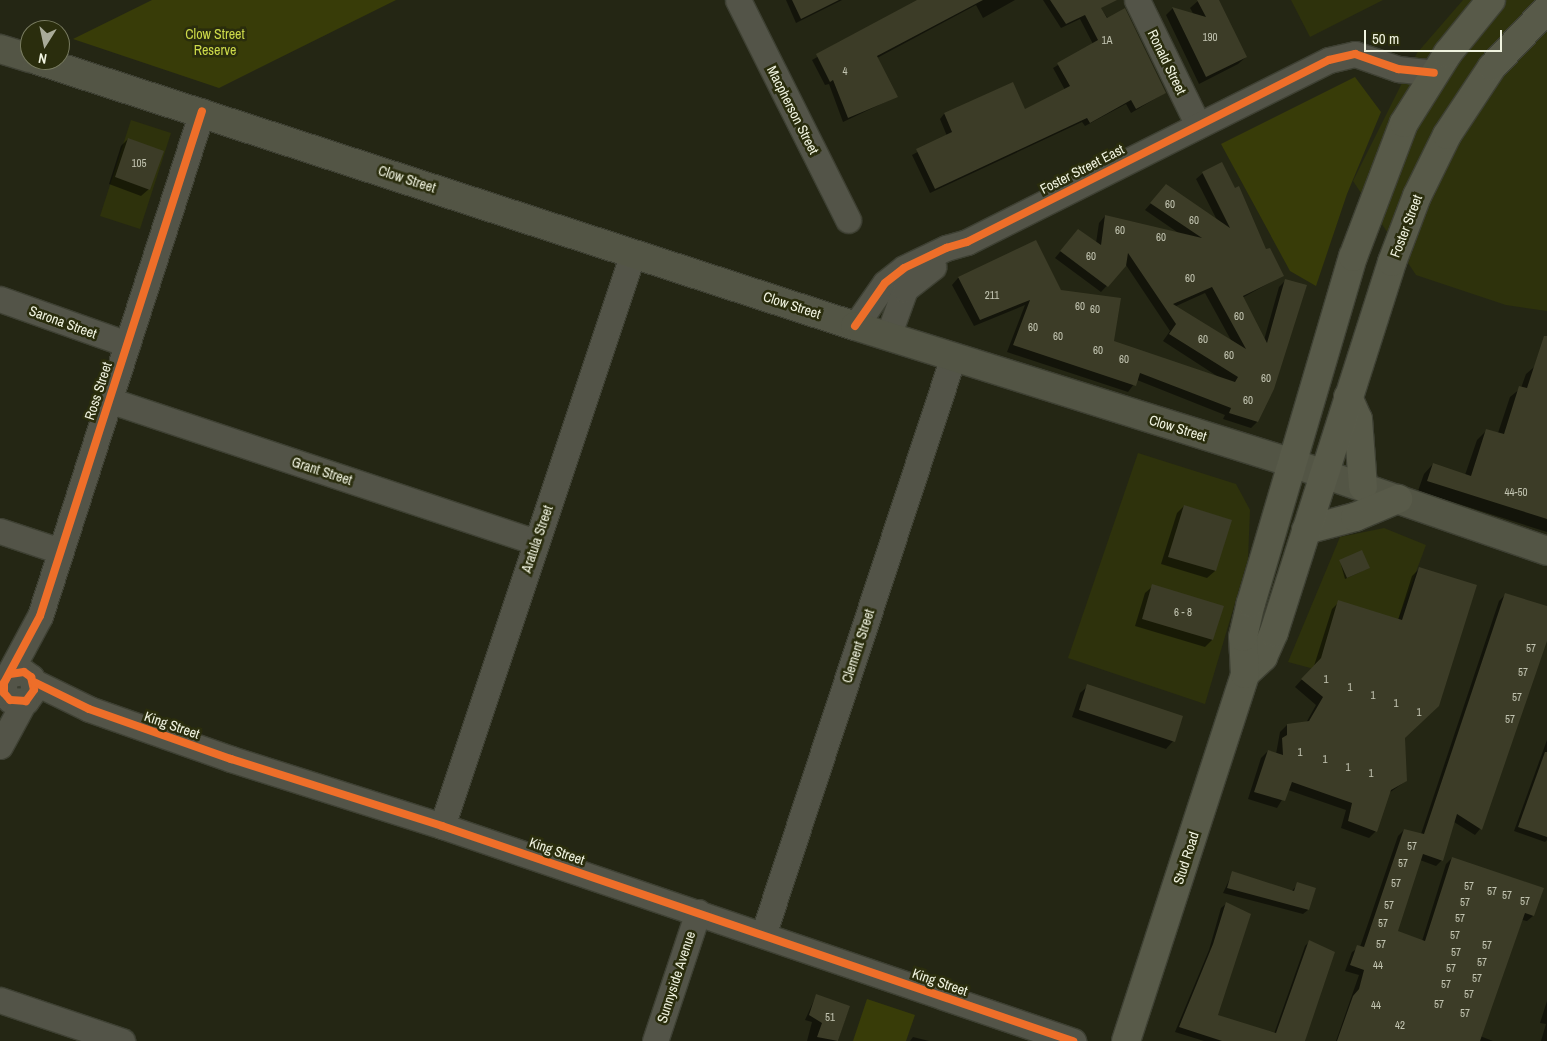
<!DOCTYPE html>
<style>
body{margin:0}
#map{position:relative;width:1547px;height:1041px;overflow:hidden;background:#242614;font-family:"Archivo Narrow",sans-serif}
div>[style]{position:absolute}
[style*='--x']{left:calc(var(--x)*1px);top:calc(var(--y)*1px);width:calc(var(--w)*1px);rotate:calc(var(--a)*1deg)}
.built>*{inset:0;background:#2e320c}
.green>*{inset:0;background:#383c08}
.shadow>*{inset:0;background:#0007}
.building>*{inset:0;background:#3c3c27}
.roads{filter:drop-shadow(1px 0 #3e4033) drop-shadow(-1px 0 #3e4033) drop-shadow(0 1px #3e4033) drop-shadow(0 -1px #3e4033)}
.minor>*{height:25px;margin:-12.5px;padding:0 12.5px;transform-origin:12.5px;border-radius:12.5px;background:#535448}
.major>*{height:28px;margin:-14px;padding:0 14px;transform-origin:14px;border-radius:14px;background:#535545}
.highway>*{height:28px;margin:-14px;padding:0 14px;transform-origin:14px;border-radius:14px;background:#585a49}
.cycleway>*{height:8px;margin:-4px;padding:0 4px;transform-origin:4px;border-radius:4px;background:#ee6e29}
span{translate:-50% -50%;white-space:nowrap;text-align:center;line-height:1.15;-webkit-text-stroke:5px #2a2d0d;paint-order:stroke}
.number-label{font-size:11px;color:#c3c5b2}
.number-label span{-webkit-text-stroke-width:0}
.park-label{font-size:14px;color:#cdda49}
.street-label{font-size:14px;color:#f0f3e0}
.north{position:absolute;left:20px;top:20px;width:50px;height:50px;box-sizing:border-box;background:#2a2d0d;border:1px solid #797c61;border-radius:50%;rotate:190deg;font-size:14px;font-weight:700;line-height:20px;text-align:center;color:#f0f3e0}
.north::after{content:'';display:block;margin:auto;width:18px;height:22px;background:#a9ab99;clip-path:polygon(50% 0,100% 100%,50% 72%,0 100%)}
.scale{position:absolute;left:1364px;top:30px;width:138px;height:22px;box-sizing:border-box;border:2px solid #f0f3e0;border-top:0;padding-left:6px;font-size:15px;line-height:18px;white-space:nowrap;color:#f0f3e0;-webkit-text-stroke:4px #2a2d0d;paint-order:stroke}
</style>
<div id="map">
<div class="built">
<div style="clip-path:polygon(1291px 0,1383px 0,1310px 37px)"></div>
<div style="clip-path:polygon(1463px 0,1547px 0,1547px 311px,1506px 305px,1416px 275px,1353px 181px,1417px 53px)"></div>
<div style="clip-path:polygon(131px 120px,171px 133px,140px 229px,100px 216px)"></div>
<div style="clip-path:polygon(1138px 453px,1236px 484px,1250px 510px,1248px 559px,1205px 704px,1068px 658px)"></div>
<div style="clip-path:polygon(1384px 528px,1426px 545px,1374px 685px,1288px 662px,1340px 537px)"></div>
</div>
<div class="green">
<div style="clip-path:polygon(152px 0,396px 0,219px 88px,73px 39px)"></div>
<div style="clip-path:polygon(1355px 77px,1381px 112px,1347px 194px,1316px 286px,1290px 271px,1221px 144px)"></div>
<div style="clip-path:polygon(867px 999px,915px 1015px,906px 1041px,853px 1041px)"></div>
</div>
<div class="shadow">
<div style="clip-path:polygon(786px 0,842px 0,796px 23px)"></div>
<div style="clip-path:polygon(919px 0,1015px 0,983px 18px,976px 5px,877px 58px,896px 97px,843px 122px,829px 84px,825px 85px,812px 60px)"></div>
<div style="clip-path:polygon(1043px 0,1094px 0,1165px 93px,1131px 113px,1126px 104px,1085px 126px,1082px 122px,930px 193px,912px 155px,947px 136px,940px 119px,944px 114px,1012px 83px,1024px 111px,1065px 90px,1053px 68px,1093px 44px,1080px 19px,1061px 28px)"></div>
<div style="clip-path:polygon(1199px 0,1218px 0,1246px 57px,1238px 64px,1199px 84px,1166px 15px,1173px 8px,1194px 15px,1190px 8px)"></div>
<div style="clip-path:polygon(128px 139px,149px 189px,141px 196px,109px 184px,121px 146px)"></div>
<div style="clip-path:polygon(evenodd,1203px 173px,1282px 276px,1242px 298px,1264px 340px,1279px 287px,1286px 280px,1257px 422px,1251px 428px,1223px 419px,1225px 415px,1137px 380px,1128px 392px,1007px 352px,1025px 305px,974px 326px,952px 285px,958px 278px,1036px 242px,1061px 291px,1113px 342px,1220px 378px,1163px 341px,1170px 331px,1126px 265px,1101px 292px,1055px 258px,1078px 230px,1096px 243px,1099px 223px,1105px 216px,1180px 234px,1145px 210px,1160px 193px,1217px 220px,1196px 179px,1203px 173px,1205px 293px,1232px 342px,1174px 307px,1205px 293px)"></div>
<div style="clip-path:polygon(1547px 356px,1547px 532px,1418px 491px,1424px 474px,1433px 464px,1465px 475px,1477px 440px,1487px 430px,1498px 433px,1510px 397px,1521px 388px,1526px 374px)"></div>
<div style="clip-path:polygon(1184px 506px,1230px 520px,1215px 571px,1207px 578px,1161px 564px,1177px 513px)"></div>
<div style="clip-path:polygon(1340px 561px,1369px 568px,1345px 579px)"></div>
<div style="clip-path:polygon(1419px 569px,1404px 738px,1406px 781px,1389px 793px,1376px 831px,1369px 838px,1341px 828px,1346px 810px,1288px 790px,1277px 808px,1248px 799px,1261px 758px,1268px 751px,1276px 754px,1280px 732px,1287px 725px,1306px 723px,1316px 705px,1295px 687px,1314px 666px,1332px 609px,1339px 602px,1398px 620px,1412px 576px)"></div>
<div style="clip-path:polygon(1153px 586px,1222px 607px,1212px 640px,1205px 647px,1135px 626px,1145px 593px)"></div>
<div style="clip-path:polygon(1505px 595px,1547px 607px,1547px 638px,1480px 829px,1475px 835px,1454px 822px,1442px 860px,1436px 866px,1420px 860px,1396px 932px,1422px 941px,1446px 864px,1452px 858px,1533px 916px,1527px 921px,1522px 920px,1480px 1036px,1493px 1041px,1336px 1041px,1359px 975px,1345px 971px,1352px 952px,1360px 947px,1398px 836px,1404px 830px,1421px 834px,1499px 601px)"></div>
<div style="clip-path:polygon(1088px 686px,1173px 741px,1166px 749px,1072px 717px,1080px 693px)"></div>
<div style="clip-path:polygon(1547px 740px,1547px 840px,1545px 842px,1514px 831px)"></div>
<div style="clip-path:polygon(1233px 872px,1291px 892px,1298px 884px,1308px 910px,1303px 914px,1223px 893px)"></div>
<div style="clip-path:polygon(1226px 904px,1216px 1016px,1274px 1034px,1305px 946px,1309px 942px,1304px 1041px,1204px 1041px,1175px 1032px,1209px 950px,1221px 908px)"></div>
<div style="clip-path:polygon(816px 996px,849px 1007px,838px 1041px,807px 1041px,812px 1022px,805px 1020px)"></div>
<div style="clip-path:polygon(1547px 1001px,1547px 1041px,1541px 1041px,1546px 1024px,1540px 1023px)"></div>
<div style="clip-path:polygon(913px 1037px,929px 1041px,910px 1041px)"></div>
</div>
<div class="building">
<div style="clip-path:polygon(792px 0,839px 0,801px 19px)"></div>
<div style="clip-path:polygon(917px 0,983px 0,877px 56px,898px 97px,848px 118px,833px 80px,830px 82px,816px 54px)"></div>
<div style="clip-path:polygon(1050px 0,1117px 0,1101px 8px,1107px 18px,1125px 8px,1166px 93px,1136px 109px,1131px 100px,1090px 123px,1087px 118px,935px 189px,916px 149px,952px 132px,944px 113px,1013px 82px,1025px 109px,1070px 86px,1057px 63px,1098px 40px,1085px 15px,1066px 24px)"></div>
<div style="clip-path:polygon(1197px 0,1219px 0,1247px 57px,1206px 77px,1172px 7px,1206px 17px)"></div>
<div style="clip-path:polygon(128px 138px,164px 151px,150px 190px,115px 177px)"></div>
<div style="clip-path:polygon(evenodd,1222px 162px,1235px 188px,1239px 186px,1266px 249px,1270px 248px,1284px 276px,1243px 296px,1267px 343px,1285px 279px,1307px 285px,1274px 389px,1258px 422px,1229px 413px,1231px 408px,1140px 373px,1136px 386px,1013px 345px,1030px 300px,980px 320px,958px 277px,1036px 240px,1061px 290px,1121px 298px,1114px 341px,1235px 382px,1238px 377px,1169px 334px,1176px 324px,1128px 253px,1126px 266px,1108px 287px,1060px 251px,1078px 229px,1101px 245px,1105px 215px,1202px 238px,1150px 203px,1166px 184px,1230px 228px,1202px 172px,1222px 162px,1212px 287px,1246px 349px,1173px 304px,1212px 287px)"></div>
<div style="clip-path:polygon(1544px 336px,1547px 336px,1547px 519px,1427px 481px,1433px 463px,1471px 476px,1486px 429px,1504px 434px,1519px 386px,1527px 388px)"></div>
<div style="clip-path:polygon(1184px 505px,1232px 520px,1216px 571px,1168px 557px)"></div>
<div style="clip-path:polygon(1362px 550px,1370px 568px,1347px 578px,1339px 560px)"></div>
<div style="clip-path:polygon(1419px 567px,1477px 585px,1439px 706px,1405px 738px,1407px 781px,1391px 790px,1377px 832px,1348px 821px,1352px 803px,1292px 782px,1285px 801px,1254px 792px,1268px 750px,1283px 755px,1282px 738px,1287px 735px,1287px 724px,1309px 721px,1323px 697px,1301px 679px,1321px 658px,1338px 600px,1402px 620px)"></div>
<div style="clip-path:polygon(1152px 584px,1224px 606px,1213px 640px,1142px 619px)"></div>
<div style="clip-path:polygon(1505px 593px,1547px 606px,1547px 641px,1482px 830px,1457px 814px,1443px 861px,1423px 854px,1398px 931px,1425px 941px,1452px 857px,1544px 888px,1534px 916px,1525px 913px,1480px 1041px,1337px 1041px,1353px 996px,1359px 989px,1364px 970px,1350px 965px,1357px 945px,1364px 947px,1404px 829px,1424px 834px)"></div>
<div style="clip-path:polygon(1087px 684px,1183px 716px,1175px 742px,1079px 710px)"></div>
<div style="clip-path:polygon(1545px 752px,1547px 752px,1547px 837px,1518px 827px)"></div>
<div style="clip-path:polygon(1232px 871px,1294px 891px,1297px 882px,1316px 888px,1309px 910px,1227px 888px)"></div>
<div style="clip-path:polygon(1226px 902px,1251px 914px,1218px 1015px,1276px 1033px,1309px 940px,1335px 952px,1305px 1041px,1222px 1041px,1179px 1027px,1213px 944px)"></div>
<div style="clip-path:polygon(816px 994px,850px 1006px,838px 1041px,817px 1037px,822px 1023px,809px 1015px)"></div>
</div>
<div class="roads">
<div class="minor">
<div style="--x:738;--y:0;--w:246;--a:63.4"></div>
<div style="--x:1137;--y:0;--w:139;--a:64"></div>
<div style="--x:0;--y:299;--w:135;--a:19.5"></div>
<div style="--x:855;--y:326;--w:52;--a:-55.1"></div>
<div style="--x:885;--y:283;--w:24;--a:-38"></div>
<div style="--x:904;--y:268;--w:47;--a:-25.5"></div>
<div style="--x:946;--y:248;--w:22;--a:-16"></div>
<div style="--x:967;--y:242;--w:405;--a:-26.7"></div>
<div style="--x:1329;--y:60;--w:27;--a:-13"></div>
<div style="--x:1355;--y:54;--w:46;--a:19.2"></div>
<div style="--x:1398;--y:69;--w:36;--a:6"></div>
<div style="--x:888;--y:336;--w:50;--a:-70.1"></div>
<div style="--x:905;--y:289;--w:36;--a:-38"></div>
<div style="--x:109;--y:400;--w:450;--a:18.4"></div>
<div style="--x:0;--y:531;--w:63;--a:18.4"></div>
<div style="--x:10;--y:674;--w:14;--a:-8"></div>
<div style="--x:24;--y:672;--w:9;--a:36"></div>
<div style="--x:31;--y:677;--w:13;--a:77"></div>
<div style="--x:34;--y:690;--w:14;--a:126"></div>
<div style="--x:26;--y:701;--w:16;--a:-176"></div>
<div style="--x:10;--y:700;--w:9;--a:-131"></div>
<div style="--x:4;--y:693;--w:10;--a:-90"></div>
<div style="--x:4;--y:683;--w:76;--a:-61.8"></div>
<div style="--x:40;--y:616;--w:530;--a:-72.21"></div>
<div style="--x:34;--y:682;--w:61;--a:26.1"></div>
<div style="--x:89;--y:709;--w:151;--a:19.4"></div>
<div style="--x:231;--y:759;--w:221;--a:17.6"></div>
<div style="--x:442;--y:826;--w:667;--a:18.82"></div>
<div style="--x:0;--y:746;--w:50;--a:-61.4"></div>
<div style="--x:442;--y:826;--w:604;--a:-71.57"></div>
<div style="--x:763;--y:935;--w:608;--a:-71.8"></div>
<div style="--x:0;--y:1000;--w:129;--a:18.6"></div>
<div style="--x:655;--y:1041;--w:136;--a:-71.6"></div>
</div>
<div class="major">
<div style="--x:0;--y:49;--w:31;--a:17"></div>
<div style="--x:37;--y:60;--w:860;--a:18.01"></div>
<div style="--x:855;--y:326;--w:458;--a:17.4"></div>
<div style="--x:1292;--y:463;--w:270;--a:19"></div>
</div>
<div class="highway">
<div style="--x:1348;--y:397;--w:24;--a:66"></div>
<div style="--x:1358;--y:419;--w:68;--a:85.8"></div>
<div style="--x:1306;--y:530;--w:51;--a:-14.9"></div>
<div style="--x:1355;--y:517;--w:47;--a:-22.7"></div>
<div style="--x:1245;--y:674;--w:25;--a:-43"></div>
<div style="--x:1263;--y:657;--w:27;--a:-66"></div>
<div style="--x:1274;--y:632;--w:388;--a:-72.3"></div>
<div style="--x:1392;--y:262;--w:71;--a:-69.3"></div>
<div style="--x:1417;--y:196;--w:68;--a:-63.8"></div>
<div style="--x:1447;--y:135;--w:82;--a:-56.5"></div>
<div style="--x:1492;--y:67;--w:80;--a:-46.5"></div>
<div style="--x:1126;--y:1041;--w:386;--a:-72"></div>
<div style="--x:1245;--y:674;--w:37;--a:-93"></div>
<div style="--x:1243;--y:637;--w:35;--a:-77"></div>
<div style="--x:1251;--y:603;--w:361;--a:-73.6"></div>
<div style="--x:1353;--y:257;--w:143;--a:-69.2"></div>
<div style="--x:1404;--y:123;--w:83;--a:-57.8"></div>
<div style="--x:1448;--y:53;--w:68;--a:-50.9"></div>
</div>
</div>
<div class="cycleway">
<div style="--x:855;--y:326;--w:52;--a:-55.1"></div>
<div style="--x:885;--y:283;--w:24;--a:-38"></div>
<div style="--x:904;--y:268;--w:47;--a:-25.5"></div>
<div style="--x:946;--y:248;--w:22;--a:-16"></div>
<div style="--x:967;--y:242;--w:405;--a:-26.7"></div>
<div style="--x:1329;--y:60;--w:27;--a:-13"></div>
<div style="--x:1355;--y:54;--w:46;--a:19.2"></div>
<div style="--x:1398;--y:69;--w:36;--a:6"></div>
<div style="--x:10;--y:674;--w:14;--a:-8"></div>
<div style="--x:24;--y:672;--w:9;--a:36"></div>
<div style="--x:31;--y:677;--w:13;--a:77"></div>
<div style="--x:34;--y:690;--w:14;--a:126"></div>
<div style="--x:26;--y:701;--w:16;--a:-176"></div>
<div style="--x:10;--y:700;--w:9;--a:-131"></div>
<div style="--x:4;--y:693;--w:10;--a:-90"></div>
<div style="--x:4;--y:683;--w:76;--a:-61.8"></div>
<div style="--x:40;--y:616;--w:530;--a:-72.21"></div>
<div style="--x:34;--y:682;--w:61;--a:26.1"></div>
<div style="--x:89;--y:709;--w:151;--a:19.4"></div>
<div style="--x:231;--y:759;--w:221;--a:17.6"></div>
<div style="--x:442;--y:826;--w:667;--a:18.82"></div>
</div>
<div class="number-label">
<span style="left:1210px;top:37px">190</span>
<span style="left:1107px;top:40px">1A</span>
<span style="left:845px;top:71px">4</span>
<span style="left:139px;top:163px">105</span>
<span style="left:1170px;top:204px">60</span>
<span style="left:1194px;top:220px">60</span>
<span style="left:1120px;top:230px">60</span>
<span style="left:1161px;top:237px">60</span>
<span style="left:1091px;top:256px">60</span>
<span style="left:1190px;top:278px">60</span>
<span style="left:992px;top:295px">211</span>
<span style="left:1080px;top:306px">60</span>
<span style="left:1095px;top:309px">60</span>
<span style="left:1239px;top:316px">60</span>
<span style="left:1033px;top:327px">60</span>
<span style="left:1058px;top:336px">60</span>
<span style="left:1203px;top:339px">60</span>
<span style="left:1098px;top:350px">60</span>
<span style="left:1229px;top:355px">60</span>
<span style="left:1124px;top:359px">60</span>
<span style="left:1266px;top:378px">60</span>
<span style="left:1248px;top:400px">60</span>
<span style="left:1516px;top:492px">44-50</span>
<span style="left:1183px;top:612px">6 - 8</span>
<span style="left:1531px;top:648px">57</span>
<span style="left:1523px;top:672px">57</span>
<span style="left:1326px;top:679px">1</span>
<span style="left:1350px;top:687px">1</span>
<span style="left:1373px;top:695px">1</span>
<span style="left:1517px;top:697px">57</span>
<span style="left:1396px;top:703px">1</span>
<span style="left:1419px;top:712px">1</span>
<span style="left:1510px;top:719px">57</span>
<span style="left:1300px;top:752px">1</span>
<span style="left:1325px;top:759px">1</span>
<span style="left:1348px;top:767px">1</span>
<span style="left:1371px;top:773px">1</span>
<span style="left:1412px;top:846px">57</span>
<span style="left:1403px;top:863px">57</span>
<span style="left:1396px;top:883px">57</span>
<span style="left:1469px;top:886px">57</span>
<span style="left:1492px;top:891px">57</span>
<span style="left:1507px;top:895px">57</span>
<span style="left:1525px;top:901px">57</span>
<span style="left:1465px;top:902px">57</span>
<span style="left:1389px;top:905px">57</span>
<span style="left:1460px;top:918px">57</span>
<span style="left:1383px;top:923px">57</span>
<span style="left:1455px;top:935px">57</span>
<span style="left:1381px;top:944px">57</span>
<span style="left:1487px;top:945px">57</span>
<span style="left:1456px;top:952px">57</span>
<span style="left:1482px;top:962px">57</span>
<span style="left:1378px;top:965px">44</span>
<span style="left:1451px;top:968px">57</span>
<span style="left:1477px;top:978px">57</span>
<span style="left:1446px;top:984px">57</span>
<span style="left:1469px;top:994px">57</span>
<span style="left:1439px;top:1004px">57</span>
<span style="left:1376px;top:1005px">44</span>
<span style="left:1465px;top:1013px">57</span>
<span style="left:830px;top:1017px">51</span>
<span style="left:1400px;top:1025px">42</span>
</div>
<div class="park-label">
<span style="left:215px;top:42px">Clow Street<br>Reserve</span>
</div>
<div class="street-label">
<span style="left:1167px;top:62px;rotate:64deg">Ronald Street</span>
<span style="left:793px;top:110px;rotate:63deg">Macpherson Street</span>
<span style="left:1082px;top:169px;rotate:-27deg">Foster Street East</span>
<span style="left:407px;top:179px;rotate:18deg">Clow Street</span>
<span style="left:1406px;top:226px;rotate:-69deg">Foster Street</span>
<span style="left:792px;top:305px;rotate:18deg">Clow Street</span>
<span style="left:63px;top:322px;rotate:20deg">Sarona Street</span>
<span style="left:98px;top:391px;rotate:-72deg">Ross Street</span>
<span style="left:1178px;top:428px;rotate:17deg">Clow Street</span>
<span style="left:322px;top:471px;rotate:18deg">Grant Street</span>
<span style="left:537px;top:539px;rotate:-71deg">Aratula Street</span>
<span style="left:858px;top:646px;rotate:-72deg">Clement Street</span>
<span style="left:172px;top:725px;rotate:19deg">King Street</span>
<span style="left:557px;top:851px;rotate:19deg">King Street</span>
<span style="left:1186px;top:858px;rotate:-72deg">Stud Road</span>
<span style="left:676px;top:977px;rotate:-72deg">Sunnyside Avenue</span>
<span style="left:940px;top:982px;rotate:19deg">King Street</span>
</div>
<div class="north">N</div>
<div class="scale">50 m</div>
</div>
